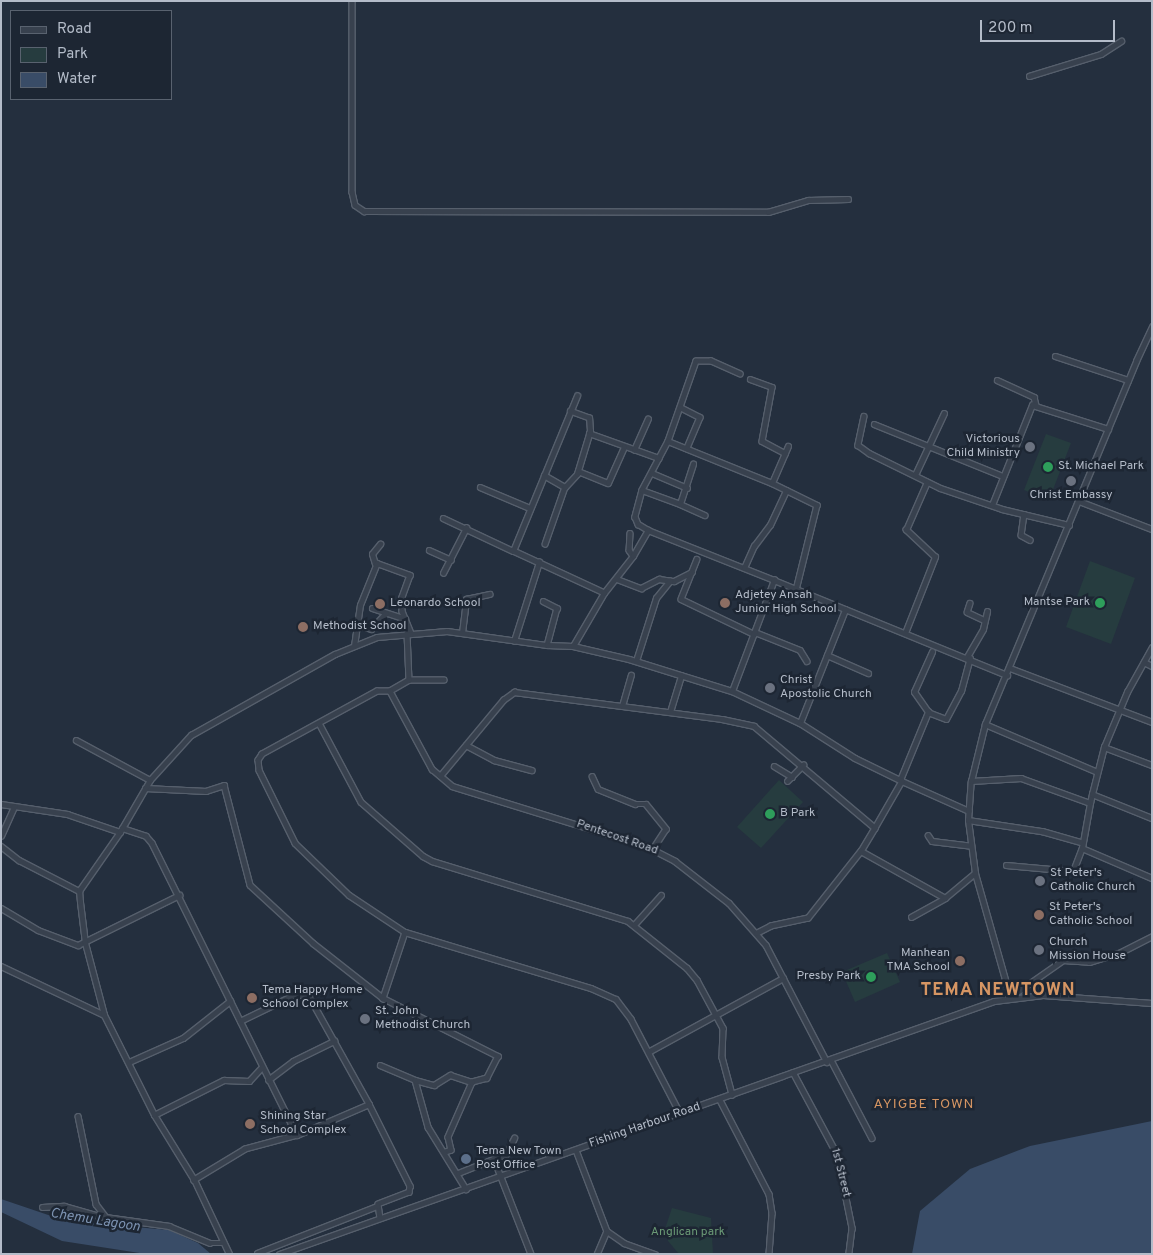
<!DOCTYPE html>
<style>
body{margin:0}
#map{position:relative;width:1153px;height:1255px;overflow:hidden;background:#242f3e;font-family:Overpass,sans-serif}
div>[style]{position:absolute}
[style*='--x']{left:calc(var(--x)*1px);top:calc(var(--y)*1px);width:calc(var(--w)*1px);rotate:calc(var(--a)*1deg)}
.green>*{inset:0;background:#263c3f}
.water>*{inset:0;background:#394c67}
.roads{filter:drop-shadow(1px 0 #565f6c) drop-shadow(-1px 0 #565f6c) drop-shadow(0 1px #565f6c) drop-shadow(0 -1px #565f6c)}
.minor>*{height:4.5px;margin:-2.25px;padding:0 2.25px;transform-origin:2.25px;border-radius:2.25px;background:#38414e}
.tertiary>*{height:5px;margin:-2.5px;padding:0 2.5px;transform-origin:2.5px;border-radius:2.5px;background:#38414e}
.dots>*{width:14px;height:14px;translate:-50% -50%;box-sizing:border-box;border:2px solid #1d2633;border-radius:50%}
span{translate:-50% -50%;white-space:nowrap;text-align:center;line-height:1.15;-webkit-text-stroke:5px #1d2633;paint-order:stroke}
.poi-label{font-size:12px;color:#b4bcc9}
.right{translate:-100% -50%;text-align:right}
.left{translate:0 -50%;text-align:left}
.street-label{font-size:12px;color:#b4bcc9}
.park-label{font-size:12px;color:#6b9a76}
.neighbourhood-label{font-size:14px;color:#d59563;letter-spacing:1px}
.water-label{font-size:14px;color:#7c92b1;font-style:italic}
.district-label{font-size:18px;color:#d59563;font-weight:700;letter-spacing:1px}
.frame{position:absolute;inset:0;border:2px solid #b4bcc9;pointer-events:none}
.legend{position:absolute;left:10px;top:10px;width:162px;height:90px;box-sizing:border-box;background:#1d2633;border:1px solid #59626f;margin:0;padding:6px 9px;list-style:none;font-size:15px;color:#b4bcc9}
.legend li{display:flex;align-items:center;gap:10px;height:25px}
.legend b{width:25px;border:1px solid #59626f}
.scale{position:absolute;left:980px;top:20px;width:135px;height:22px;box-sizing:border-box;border:2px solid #b4bcc9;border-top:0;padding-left:6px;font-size:15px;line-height:18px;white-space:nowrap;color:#b4bcc9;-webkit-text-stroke:4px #1d2633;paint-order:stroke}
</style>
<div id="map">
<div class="green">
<div style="clip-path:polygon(1046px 434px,1071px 443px,1049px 500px,1024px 490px)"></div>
<div style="clip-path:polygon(1090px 561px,1135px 578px,1111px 644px,1066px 627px)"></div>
<div style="clip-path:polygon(779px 780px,803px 802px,761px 848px,737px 827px)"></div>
<div style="clip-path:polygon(887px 953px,900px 982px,855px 1002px,842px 972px)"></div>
<div style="clip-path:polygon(672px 1208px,711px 1218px,713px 1254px,679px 1254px,668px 1241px,665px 1229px)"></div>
</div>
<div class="water">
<div style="clip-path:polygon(1152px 1121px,1152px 1254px,912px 1254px,920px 1211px,970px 1169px,1030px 1146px)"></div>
<div style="clip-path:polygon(1px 1199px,66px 1221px,169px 1230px,198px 1243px,211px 1254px,146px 1254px,62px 1241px,1px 1212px)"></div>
</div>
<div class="roads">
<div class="minor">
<div style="--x:352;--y:1;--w:191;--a:90"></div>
<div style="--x:352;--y:192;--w:13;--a:77"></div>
<div style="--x:355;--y:205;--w:11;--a:34"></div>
<div style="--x:364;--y:211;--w:404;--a:0.1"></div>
<div style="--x:768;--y:212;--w:42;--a:-16.7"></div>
<div style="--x:808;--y:200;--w:40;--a:-1.4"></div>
<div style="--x:1029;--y:76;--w:75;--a:-17"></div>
<div style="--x:1101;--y:54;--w:24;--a:-33"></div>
<div style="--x:1055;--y:356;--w:77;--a:18.2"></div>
<div style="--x:1136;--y:361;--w:38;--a:-65"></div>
<div style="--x:740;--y:374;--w:32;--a:-156"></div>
<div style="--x:711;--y:361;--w:15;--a:180"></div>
<div style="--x:696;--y:361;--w:85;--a:109.3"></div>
<div style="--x:668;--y:441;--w:55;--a:118"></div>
<div style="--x:642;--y:490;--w:28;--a:105"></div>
<div style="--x:635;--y:517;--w:8;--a:67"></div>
<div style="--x:638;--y:524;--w:12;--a:31"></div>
<div style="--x:648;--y:530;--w:136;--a:21.6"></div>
<div style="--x:750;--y:379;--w:23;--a:20"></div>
<div style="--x:772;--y:387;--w:55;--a:100.5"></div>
<div style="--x:762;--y:441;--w:26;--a:28"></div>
<div style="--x:997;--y:380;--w:41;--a:24.7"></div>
<div style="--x:1034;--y:397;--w:8;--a:76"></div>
<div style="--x:680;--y:407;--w:22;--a:27"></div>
<div style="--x:700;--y:417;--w:34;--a:113"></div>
<div style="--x:864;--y:416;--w:30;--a:102"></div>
<div style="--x:858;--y:445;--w:14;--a:36"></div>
<div style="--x:869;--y:453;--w:79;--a:26.2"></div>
<div style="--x:940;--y:488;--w:65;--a:18.7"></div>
<div style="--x:1002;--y:509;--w:69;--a:13.4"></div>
<div style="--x:874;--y:424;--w:139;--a:22"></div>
<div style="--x:589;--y:433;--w:74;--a:19.7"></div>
<div style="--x:668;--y:441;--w:112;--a:22"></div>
<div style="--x:772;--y:483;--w:50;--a:26.1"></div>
<div style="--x:817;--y:505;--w:88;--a:103.9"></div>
<div style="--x:634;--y:450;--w:34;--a:-66"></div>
<div style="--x:578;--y:471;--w:32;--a:22"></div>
<div style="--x:608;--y:483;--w:39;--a:-66"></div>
<div style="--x:652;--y:473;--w:38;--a:23"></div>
<div style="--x:544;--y:475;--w:24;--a:30"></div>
<div style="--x:565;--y:487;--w:60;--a:109.3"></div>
<div style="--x:915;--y:475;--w:68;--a:-64.9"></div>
<div style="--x:772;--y:483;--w:40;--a:-66.6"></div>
<div style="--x:480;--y:487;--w:54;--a:22.8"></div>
<div style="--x:565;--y:487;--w:18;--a:-47"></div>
<div style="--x:577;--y:474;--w:45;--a:-73.2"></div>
<div style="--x:590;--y:431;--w:13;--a:-94"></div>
<div style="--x:589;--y:418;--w:20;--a:-160"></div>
<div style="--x:642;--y:490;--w:40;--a:20.2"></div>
<div style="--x:680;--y:504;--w:42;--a:-72"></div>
<div style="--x:1079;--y:501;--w:78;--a:21"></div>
<div style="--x:680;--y:504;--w:27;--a:24"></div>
<div style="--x:992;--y:505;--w:108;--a:-68.2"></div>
<div style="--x:1032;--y:405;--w:80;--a:17.5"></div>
<div style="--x:1024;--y:514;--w:21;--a:98"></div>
<div style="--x:1021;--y:535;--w:10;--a:29"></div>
<div style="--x:443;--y:518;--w:77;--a:25.2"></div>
<div style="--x:630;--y:533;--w:17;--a:93"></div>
<div style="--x:629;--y:550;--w:7;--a:56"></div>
<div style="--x:429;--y:550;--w:24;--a:24"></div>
<div style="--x:697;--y:559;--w:43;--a:111.8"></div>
<div style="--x:681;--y:599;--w:81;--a:25.6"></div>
<div style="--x:375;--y:564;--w:10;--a:-107"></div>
<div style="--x:372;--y:554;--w:13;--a:-51"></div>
<div style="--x:744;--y:568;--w:24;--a:-66"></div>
<div style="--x:754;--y:546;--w:26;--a:-53"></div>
<div style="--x:770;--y:525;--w:38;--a:-65"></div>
<div style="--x:443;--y:573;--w:51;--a:-62.9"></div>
<div style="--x:617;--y:579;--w:26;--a:21"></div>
<div style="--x:641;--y:588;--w:20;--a:-27"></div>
<div style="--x:659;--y:579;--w:15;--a:8"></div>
<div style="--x:674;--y:581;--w:20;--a:-27"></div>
<div style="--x:604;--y:593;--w:47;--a:-51.9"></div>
<div style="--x:633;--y:556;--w:30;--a:-60"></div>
<div style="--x:543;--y:601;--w:16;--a:27"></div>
<div style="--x:557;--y:608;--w:38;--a:105"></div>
<div style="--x:970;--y:603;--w:9;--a:108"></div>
<div style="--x:967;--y:612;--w:19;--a:25"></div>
<div style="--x:372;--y:608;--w:35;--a:18"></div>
<div style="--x:356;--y:624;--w:16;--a:18"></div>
<div style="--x:371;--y:629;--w:21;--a:-47"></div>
<div style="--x:755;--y:632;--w:48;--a:21.8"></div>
<div style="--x:800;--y:650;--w:13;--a:58"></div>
<div style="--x:407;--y:633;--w:47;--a:87.6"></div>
<div style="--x:462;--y:633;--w:34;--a:-83"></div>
<div style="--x:466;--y:599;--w:24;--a:-12"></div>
<div style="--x:905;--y:633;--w:82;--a:-68.5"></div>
<div style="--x:935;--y:557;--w:40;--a:-137"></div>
<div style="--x:906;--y:530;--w:52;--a:-66.4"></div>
<div style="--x:514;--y:641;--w:83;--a:-72.4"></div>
<div style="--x:354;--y:646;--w:41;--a:-81.7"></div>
<div style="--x:360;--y:605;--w:45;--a:-68"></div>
<div style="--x:377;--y:563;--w:35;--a:20"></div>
<div style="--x:410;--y:575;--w:23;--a:110"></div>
<div style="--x:402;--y:597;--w:14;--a:90"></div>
<div style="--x:402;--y:611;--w:24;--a:68"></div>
<div style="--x:573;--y:646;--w:61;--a:-59.7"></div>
<div style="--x:604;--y:593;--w:100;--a:-155.2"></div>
<div style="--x:513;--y:551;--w:168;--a:-67.6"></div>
<div style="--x:827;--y:655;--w:45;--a:23.7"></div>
<div style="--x:967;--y:657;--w:32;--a:-60"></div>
<div style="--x:983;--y:629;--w:18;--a:-77"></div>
<div style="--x:636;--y:661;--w:66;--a:-72.4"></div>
<div style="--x:656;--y:598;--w:22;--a:-51"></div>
<div style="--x:1144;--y:662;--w:9;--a:27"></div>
<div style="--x:1010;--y:668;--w:152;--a:20.8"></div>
<div style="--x:444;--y:680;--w:35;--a:180"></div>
<div style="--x:409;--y:680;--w:22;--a:150"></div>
<div style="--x:390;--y:691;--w:13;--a:180"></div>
<div style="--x:377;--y:691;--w:131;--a:151.3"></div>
<div style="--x:262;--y:754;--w:7;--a:124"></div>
<div style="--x:258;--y:760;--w:10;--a:84"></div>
<div style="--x:259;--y:770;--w:81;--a:63.7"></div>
<div style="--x:295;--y:843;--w:75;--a:43.9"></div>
<div style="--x:349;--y:895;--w:67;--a:33.5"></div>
<div style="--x:405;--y:932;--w:194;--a:16.8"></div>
<div style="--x:591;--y:988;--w:27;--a:24"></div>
<div style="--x:616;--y:999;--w:25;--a:53"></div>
<div style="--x:631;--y:1019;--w:106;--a:62.5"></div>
<div style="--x:390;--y:691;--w:89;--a:61.7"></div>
<div style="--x:432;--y:769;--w:26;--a:40"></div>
<div style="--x:452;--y:786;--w:203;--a:17.2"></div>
<div style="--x:646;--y:846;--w:33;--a:27"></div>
<div style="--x:675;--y:861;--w:68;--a:37.9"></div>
<div style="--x:729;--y:903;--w:56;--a:48.6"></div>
<div style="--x:766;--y:945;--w:132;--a:62.5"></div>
<div style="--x:732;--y:691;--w:119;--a:-69.3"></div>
<div style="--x:774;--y:580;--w:252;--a:22.2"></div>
<div style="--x:622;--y:706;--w:32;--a:-74"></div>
<div style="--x:670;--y:712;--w:38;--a:-73"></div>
<div style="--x:928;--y:712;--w:24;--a:-125"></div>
<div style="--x:914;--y:692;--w:44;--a:-65.8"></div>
<div style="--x:319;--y:723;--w:89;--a:62"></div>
<div style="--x:361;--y:802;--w:82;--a:41.1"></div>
<div style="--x:423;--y:856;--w:10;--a:29"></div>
<div style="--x:432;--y:861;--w:205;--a:17"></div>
<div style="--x:628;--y:921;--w:75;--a:38.5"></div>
<div style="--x:687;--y:968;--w:16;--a:50"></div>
<div style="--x:697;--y:980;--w:55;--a:61.6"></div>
<div style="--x:723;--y:1028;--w:29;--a:92"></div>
<div style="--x:722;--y:1057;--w:39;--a:75"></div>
<div style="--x:800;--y:723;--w:122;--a:-68.3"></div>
<div style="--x:985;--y:724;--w:120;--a:23.1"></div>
<div style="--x:76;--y:740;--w:84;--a:28.4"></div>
<div style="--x:466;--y:745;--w:32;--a:28"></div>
<div style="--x:494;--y:760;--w:39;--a:15"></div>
<div style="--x:1104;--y:747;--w:51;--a:20.6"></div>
<div style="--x:774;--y:766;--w:21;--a:31"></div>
<div style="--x:440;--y:776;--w:99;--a:-50.3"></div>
<div style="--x:503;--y:700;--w:14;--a:-36"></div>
<div style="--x:514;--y:692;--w:210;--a:7.4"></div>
<div style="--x:722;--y:719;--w:33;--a:12"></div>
<div style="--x:754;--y:726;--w:158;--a:40.1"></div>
<div style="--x:875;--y:828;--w:27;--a:121"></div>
<div style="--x:861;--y:851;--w:85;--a:128.3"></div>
<div style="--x:808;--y:918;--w:38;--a:168"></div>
<div style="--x:771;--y:926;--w:16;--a:153"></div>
<div style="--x:592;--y:776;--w:14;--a:65"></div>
<div style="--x:598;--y:789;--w:40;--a:22"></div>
<div style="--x:635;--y:804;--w:11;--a:0"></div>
<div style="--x:646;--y:804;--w:32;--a:51"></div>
<div style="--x:666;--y:829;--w:24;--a:123"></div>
<div style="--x:900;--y:780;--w:74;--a:-67.6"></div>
<div style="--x:928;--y:712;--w:19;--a:21"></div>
<div style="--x:946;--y:719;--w:32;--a:-62"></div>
<div style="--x:961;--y:691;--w:34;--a:-75"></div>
<div style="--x:787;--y:781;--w:23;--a:-45"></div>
<div style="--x:902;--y:781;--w:73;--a:24.1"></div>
<div style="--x:971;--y:781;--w:50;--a:-3.4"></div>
<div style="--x:1021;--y:778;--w:73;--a:19.9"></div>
<div style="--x:1090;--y:803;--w:9;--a:-77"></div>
<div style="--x:1092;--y:794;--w:65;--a:21.8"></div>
<div style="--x:145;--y:788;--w:61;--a:2.8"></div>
<div style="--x:206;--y:791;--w:19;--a:-18"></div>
<div style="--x:224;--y:785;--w:103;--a:75.4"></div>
<div style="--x:250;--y:885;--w:86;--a:42.6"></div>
<div style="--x:313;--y:943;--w:89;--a:38.2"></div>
<div style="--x:1092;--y:794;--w:49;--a:-75.7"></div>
<div style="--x:1104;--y:747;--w:60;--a:-67.3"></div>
<div style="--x:1127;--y:692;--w:51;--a:-60.9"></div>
<div style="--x:1;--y:804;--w:67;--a:8.6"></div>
<div style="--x:67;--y:814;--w:56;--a:18.8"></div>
<div style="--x:968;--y:820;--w:75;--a:8.5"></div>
<div style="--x:1042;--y:831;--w:41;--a:15.8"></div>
<div style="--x:122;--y:828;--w:25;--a:18"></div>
<div style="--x:146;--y:836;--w:9;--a:49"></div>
<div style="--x:152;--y:843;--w:326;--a:63.6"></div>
<div style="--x:297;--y:1135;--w:54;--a:164.9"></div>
<div style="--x:245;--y:1149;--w:60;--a:148.7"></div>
<div style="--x:928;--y:835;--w:7;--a:56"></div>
<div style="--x:932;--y:841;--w:39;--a:7"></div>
<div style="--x:1;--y:836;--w:32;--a:-66"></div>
<div style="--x:1;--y:846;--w:23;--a:38"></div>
<div style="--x:19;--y:860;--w:68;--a:27.3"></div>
<div style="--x:1082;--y:848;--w:76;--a:23.2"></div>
<div style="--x:861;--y:851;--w:96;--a:29.2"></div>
<div style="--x:1006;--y:865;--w:67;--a:5.1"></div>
<div style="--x:1073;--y:871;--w:25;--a:-69"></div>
<div style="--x:1082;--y:848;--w:46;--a:-79.9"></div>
<div style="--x:1;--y:908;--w:43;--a:30.7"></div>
<div style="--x:38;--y:930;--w:43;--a:20.6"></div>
<div style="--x:78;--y:945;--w:113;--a:-26.3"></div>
<div style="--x:911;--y:917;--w:39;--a:-29"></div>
<div style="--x:945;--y:898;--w:39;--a:-40"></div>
<div style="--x:634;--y:925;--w:40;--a:-48"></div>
<div style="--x:405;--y:932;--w:70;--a:108.4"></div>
<div style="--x:383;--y:998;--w:129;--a:26.8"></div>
<div style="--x:498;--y:1056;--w:25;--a:117"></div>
<div style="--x:487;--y:1078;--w:16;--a:165"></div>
<div style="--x:472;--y:1082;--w:60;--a:113.6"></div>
<div style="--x:448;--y:1137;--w:13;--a:77"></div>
<div style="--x:451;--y:1150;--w:6;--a:162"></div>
<div style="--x:1;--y:966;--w:114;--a:25.4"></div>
<div style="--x:1010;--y:997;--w:65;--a:-34.9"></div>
<div style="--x:1063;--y:960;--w:26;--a:4"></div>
<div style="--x:1089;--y:962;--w:34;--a:-17"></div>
<div style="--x:1121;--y:952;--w:35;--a:-27"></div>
<div style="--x:240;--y:1021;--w:62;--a:-25.7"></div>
<div style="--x:296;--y:994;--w:13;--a:9"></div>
<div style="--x:309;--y:996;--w:124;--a:60.9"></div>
<div style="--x:648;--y:1052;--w:154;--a:-28.7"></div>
<div style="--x:831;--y:1060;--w:88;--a:62.3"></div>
<div style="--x:129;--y:1062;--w:59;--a:-24"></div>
<div style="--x:183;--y:1038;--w:60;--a:-38.2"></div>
<div style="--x:380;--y:1065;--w:38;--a:23"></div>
<div style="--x:415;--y:1080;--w:49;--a:74.5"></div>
<div style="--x:428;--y:1127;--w:73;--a:58.5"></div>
<div style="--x:793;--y:1072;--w:93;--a:61.8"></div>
<div style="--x:837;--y:1154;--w:76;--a:78.5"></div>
<div style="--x:852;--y:1228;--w:26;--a:97"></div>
<div style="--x:268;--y:1080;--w:31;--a:-37"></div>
<div style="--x:293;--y:1061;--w:46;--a:-26"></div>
<div style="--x:415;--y:1080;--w:20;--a:15"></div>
<div style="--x:434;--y:1085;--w:19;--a:-32"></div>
<div style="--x:450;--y:1075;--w:23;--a:18"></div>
<div style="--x:720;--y:1100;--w:106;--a:62.5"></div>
<div style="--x:769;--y:1194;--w:19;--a:81"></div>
<div style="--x:772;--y:1213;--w:41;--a:94.2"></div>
<div style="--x:154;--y:1115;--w:78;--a:-26.6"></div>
<div style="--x:224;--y:1080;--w:25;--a:2"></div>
<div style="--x:249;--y:1081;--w:19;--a:-47"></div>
<div style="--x:78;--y:1116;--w:90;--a:78.4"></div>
<div style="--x:96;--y:1204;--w:15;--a:53"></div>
<div style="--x:297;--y:1135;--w:78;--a:-23.3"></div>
<div style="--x:369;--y:1104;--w:92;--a:63.4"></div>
<div style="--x:410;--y:1186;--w:6;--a:99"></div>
<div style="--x:409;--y:1192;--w:33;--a:159"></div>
<div style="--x:378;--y:1204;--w:14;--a:82"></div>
<div style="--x:576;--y:1150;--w:87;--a:69.1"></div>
<div style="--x:607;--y:1231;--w:25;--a:113"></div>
<div style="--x:494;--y:1159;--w:102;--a:68.7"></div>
<div style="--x:458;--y:1173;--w:52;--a:-21.6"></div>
<div style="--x:506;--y:1154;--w:18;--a:-63"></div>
<div style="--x:42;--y:1207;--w:22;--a:-3"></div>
<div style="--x:64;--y:1206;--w:35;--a:16"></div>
<div style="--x:98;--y:1216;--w:72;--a:8"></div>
<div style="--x:169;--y:1226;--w:44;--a:22.5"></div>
<div style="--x:210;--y:1243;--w:13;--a:0"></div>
<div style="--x:607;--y:1231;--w:21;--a:35"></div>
<div style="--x:624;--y:1243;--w:33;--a:20"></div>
<div style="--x:257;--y:1253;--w:129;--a:-21.4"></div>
<div style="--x:229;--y:1254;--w:82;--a:-115.3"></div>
<div style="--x:194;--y:1180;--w:76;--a:-121.6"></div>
<div style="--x:154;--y:1115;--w:112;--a:-116.6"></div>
<div style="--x:104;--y:1015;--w:74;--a:-104.8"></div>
<div style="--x:85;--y:943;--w:41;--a:-97"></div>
<div style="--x:80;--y:902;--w:11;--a:-95"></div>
<div style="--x:79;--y:891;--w:72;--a:-55.2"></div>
<div style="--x:120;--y:832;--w:60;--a:-60"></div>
<div style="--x:150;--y:780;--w:61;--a:-47.7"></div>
<div style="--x:191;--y:735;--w:165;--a:-29.4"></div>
<div style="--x:335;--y:654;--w:45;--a:-22"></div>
<div style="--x:377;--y:637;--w:70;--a:-4.9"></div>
<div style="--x:447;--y:631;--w:101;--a:8"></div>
<div style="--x:547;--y:645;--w:26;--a:2"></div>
<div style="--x:573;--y:646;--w:57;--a:13.1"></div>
<div style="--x:629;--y:659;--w:108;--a:17.3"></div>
<div style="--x:732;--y:691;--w:75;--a:25.2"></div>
<div style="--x:800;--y:723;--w:65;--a:32.5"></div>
<div style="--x:855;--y:758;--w:52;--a:26.1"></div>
<div style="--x:902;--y:781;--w:54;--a:119.9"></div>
</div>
<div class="tertiary">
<div style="--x:1010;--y:997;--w:129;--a:-105.8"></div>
<div style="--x:975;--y:873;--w:53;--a:-97.5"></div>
<div style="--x:968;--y:820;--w:39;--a:-86"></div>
<div style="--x:971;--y:781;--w:59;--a:-76.2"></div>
<div style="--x:985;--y:724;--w:393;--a:-67.4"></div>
<div style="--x:279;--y:1254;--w:758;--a:-19.49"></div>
<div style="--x:994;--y:1001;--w:49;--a:-7"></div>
<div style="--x:1043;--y:995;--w:109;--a:4.2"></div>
</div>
</div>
<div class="dots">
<div style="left:1030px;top:447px;background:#6b7280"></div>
<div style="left:1048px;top:467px;background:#2e9e5b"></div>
<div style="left:1071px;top:481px;background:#6b7280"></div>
<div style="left:725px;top:603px;background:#8d6e63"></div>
<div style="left:1100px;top:603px;background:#2e9e5b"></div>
<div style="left:380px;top:604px;background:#8d6e63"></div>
<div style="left:303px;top:627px;background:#8d6e63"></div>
<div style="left:770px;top:688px;background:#6b7280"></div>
<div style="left:770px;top:814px;background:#2e9e5b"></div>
<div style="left:1040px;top:881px;background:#6b7280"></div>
<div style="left:1039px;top:915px;background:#8d6e63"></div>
<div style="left:1039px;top:950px;background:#6b7280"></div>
<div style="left:960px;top:961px;background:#8d6e63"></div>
<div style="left:871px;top:977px;background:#2e9e5b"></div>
<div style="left:252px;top:998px;background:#8d6e63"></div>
<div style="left:365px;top:1019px;background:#6b7280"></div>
<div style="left:250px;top:1124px;background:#8d6e63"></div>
<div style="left:466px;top:1159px;background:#5c6f8a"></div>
</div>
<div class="poi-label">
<span class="right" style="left:1020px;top:447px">Victorious<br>Child Ministry</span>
<span class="left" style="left:1058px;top:467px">St. Michael Park</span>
<span style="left:1071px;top:496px">Christ Embassy</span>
<span class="left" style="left:735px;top:603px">Adjetey Ansah<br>Junior High School</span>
<span class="right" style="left:1090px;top:603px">Mantse Park</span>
<span class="left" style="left:390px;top:604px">Leonardo School</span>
<span class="left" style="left:313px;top:627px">Methodist School</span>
<span class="left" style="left:780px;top:688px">Christ<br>Apostolic Church</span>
<span class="left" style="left:780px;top:814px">B Park</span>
<span class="left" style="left:1050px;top:881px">St Peter's<br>Catholic Church</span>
<span class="left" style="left:1049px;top:915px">St Peter's<br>Catholic School</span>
<span class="left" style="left:1049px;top:950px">Church<br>Mission House</span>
<span class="right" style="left:950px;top:961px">Manhean<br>TMA School</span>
<span class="right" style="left:861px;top:977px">Presby Park</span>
<span class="left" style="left:262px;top:998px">Tema Happy Home<br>School Complex</span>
<span class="left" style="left:375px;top:1019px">St. John<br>Methodist Church</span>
<span class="left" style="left:260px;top:1124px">Shining Star<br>School Complex</span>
<span class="left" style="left:476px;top:1159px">Tema New Town<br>Post Office</span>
</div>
<div class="street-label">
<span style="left:617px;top:838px;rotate:19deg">Pentecost Road</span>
<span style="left:645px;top:1126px;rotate:-19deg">Fishing Harbour Road</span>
<span style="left:840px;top:1173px;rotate:76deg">1st Street</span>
</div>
<div class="park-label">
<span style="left:688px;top:1233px">Anglican park</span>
</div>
<div class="neighbourhood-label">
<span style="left:924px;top:1105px">AYIGBE TOWN</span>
</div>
<div class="water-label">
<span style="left:95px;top:1221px;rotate:9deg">Chemu Lagoon</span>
</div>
<div class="district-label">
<span style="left:998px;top:991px">TEMA NEWTOWN</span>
</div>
<div class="frame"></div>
<ul class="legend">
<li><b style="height:6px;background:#38414e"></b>Road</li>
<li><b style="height:14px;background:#263c3f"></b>Park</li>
<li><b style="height:14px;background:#394c67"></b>Water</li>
</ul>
<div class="scale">200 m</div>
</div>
